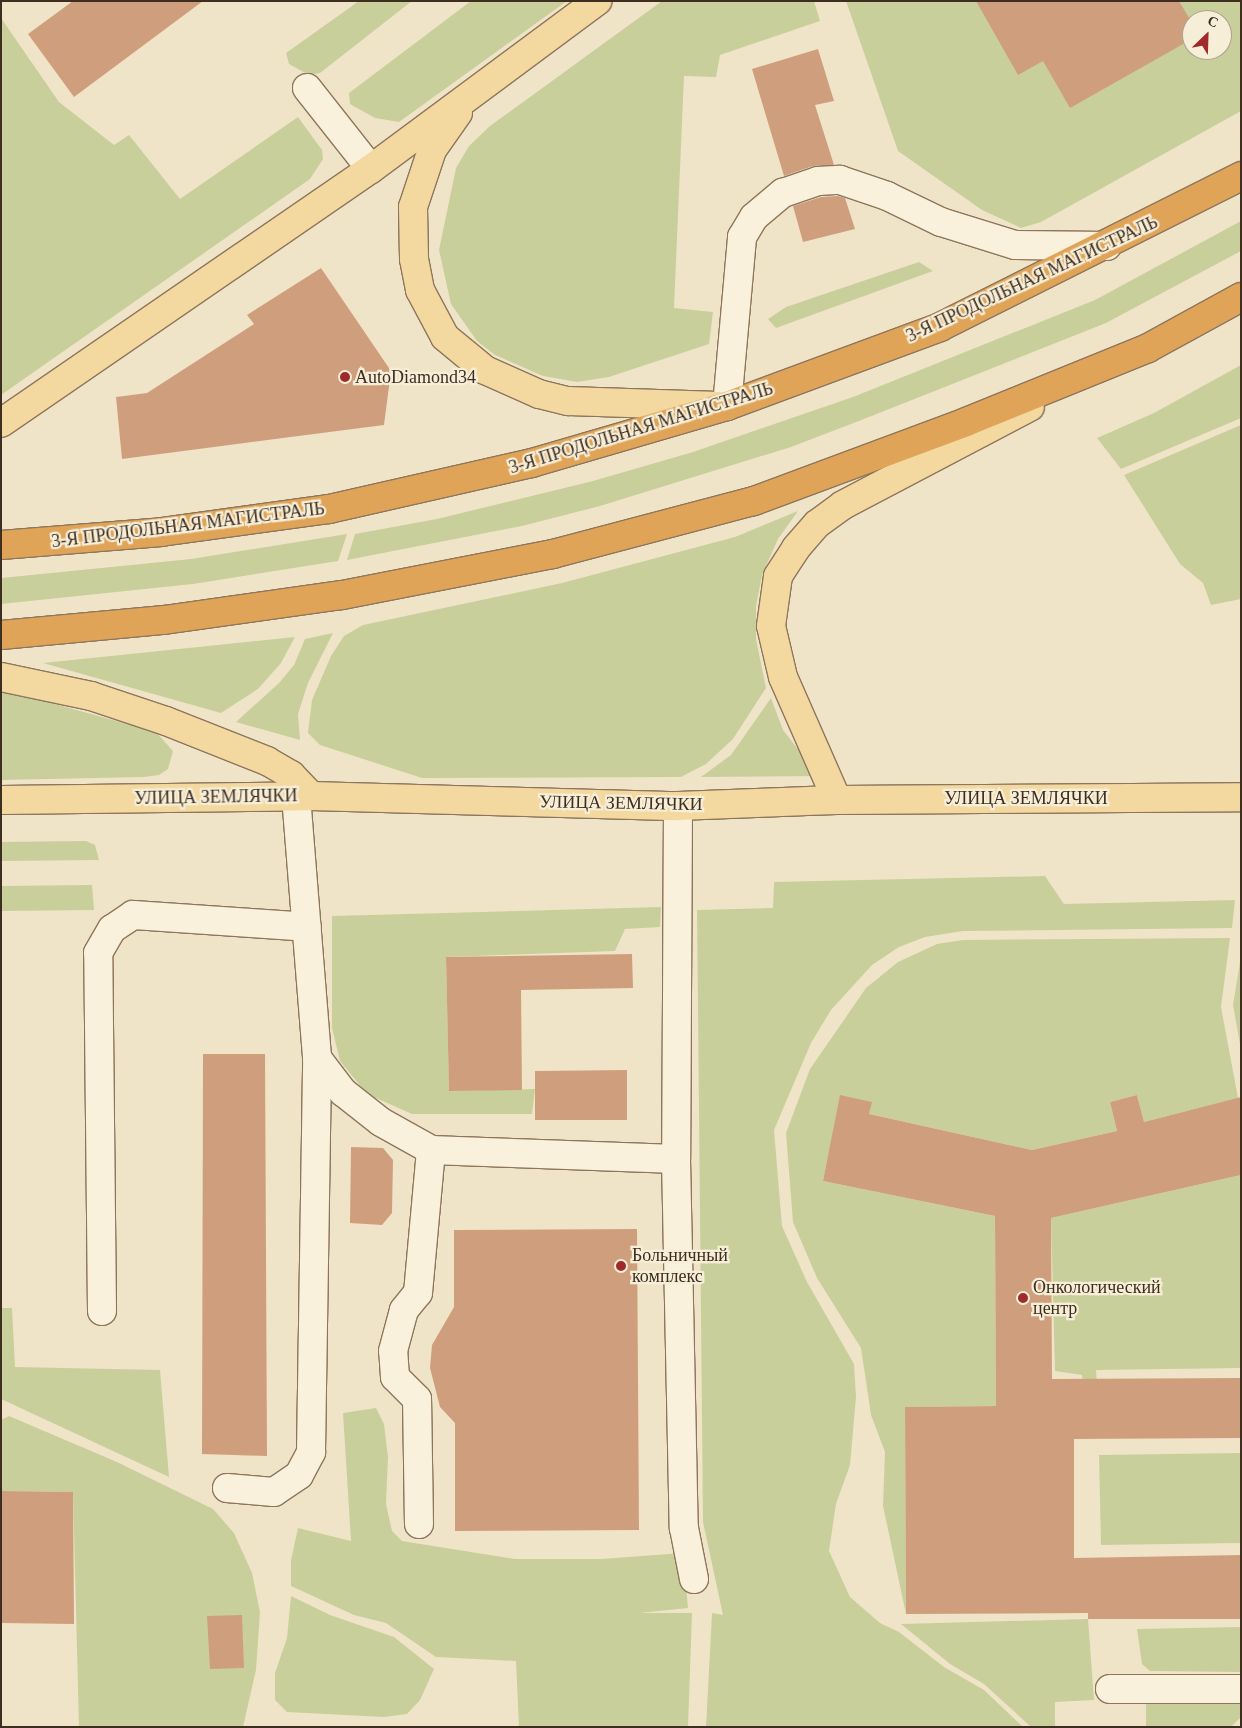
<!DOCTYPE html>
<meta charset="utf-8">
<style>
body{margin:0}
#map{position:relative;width:1242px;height:1728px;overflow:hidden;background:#f0e4c8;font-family:"Times New Roman",serif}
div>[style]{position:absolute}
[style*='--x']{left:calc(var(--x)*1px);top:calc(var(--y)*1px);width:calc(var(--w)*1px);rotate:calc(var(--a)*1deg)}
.green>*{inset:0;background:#c9cf9b}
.building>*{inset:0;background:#cf9f7d}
.roads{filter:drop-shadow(1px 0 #8d765c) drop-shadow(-1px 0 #8d765c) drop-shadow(0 1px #8d765c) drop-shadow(0 -1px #8d765c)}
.minor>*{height:28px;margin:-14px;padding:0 14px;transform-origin:14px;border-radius:14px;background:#faf1dc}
.major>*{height:28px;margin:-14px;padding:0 14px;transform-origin:14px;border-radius:14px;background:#f3d9a0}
.highway>*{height:28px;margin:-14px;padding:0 14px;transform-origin:14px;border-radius:14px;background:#e0a458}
.dots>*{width:14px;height:14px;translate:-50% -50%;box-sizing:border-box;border:2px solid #f7eed8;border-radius:50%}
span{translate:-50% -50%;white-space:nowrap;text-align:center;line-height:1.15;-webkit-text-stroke:4.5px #f7eed8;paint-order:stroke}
.street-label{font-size:18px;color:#3d2e20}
.poi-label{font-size:18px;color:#3d2e20}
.left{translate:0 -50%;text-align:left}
.frame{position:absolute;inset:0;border:2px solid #3d2e20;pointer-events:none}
.north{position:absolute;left:1182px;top:10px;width:50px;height:50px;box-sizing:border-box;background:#f7eed8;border:1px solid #ada18e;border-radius:50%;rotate:24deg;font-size:14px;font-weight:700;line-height:20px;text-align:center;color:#3d2e20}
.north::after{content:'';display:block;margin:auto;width:18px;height:22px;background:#9e2a2b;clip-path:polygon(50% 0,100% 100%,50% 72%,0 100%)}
</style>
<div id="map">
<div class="green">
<div style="clip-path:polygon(359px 1px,412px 1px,320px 73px,309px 75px,289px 64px,286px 53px)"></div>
<div style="clip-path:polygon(471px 1px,567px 1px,399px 122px,375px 118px,350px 104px,349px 93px)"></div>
<div style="clip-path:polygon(662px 1px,814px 1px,820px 21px,720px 55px,716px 77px,684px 76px,674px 308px,713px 312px,709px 344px,609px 377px,577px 382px,543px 376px,495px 355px,477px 341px,451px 304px,439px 250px,456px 168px,469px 146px,490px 126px)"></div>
<div style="clip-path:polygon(evenodd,846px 1px,1241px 1px,1241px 111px,1041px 222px,1021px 228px,982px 210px,898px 151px,846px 1px,1192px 20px,1222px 20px,1222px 50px,1192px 50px,1192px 20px)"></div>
<div style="clip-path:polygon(1px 18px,59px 102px,114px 145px,129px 135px,180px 199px,298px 117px,322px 150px,323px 159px,310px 179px,1px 395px)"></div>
<div style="clip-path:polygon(1241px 221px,1241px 251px,1106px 323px,864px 419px,791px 447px,600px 506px,522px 526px,347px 560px,355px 534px,437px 519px,593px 481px,693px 452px,853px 397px,1095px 300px)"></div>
<div style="clip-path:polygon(919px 262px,933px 271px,776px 328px,768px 319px,786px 307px)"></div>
<div style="clip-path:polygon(1241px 365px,1241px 418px,1121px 469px,1097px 438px,1154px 413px)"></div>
<div style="clip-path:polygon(1241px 425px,1241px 599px,1211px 605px,1203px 583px,1180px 564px,1124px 475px)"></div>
<div style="clip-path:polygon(798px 511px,778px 539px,762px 575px,756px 606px,756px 639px,766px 688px,733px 739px,706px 764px,681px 777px,422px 778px,320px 745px,308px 733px,312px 700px,331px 656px,344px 636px,363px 625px,562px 583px,735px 537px)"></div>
<div style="clip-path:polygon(347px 534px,338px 561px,193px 584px,1px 604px,1px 578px,191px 559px)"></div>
<div style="clip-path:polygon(333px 633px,308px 683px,298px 714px,300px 740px,236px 722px,279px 683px,294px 665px,305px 639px)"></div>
<div style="clip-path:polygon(295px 637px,281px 663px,258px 689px,221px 713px,43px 663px)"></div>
<div style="clip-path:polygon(1px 689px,156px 732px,173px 751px,168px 769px,159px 775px,144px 777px,1px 780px)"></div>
<div style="clip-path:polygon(771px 698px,783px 730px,819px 776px,701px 777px,731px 755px)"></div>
<div style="clip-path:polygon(86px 841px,95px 845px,99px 860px,1px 861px,1px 842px)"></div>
<div style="clip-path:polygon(1045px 876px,1064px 904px,1235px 900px,1232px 928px,963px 931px,925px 937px,899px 947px,872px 965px,831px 1010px,811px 1043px,774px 1130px,782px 1226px,807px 1282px,854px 1364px,856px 1397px,850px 1465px,836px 1504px,829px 1551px,850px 1597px,880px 1623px,899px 1632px,944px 1667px,984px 1690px,1023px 1727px,706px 1727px,712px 1613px,723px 1615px,703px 1522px,697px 910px,773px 908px,774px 882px)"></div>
<div style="clip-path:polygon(92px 885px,94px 910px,1px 911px,1px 886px)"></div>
<div style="clip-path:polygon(661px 907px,660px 927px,625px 929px,615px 951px,446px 957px,449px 1091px,535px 1089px,532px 1114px,412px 1114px,367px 1094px,340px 1061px,332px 1028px,332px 916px)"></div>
<div style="clip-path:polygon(1230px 938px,1221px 1007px,1238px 1098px,1144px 1122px,1137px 1095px,1110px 1102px,1117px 1131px,1032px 1150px,869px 1114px,871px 1102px,841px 1096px,823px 1181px,995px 1216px,996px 1406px,905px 1407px,906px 1614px,883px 1506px,885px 1452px,871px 1415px,861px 1348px,817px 1278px,793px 1222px,786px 1133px,810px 1069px,866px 988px,898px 962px,937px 944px,963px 940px)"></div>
<div style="clip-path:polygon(1241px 956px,1241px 1050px,1233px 1005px)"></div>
<div style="clip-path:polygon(1241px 1175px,1241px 1368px,1096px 1370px,1098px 1401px,1084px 1400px,1082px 1375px,1055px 1371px,1051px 1218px)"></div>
<div style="clip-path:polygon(1px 1308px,12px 1308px,15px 1367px,160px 1370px,169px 1477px,1px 1399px)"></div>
<div style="clip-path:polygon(376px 1408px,384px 1424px,388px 1457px,386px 1504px,392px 1531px,402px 1541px,515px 1559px,601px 1559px,683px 1553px,688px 1608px,640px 1613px,692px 1613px,688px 1727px,519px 1727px,516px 1661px,436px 1657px,386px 1623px,354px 1615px,291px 1586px,291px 1560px,298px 1528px,351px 1541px,343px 1413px)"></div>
<div style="clip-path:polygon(9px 1416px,117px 1462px,213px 1509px,234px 1533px,252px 1573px,260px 1612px,256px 1670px,243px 1727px,79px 1727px,73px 1492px,1px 1491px,1px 1420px)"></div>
<div style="clip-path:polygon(1241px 1453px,1241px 1543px,1101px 1545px,1099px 1455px)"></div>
<div style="clip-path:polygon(291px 1596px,330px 1615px,394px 1637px,434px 1669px,420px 1700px,407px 1714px,384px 1717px,287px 1712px,275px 1700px,275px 1673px,287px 1638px)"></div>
<div style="clip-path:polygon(1088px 1619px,1094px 1700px,1055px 1702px,1055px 1727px,1031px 1727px,984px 1684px,950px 1664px,901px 1624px)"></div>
<div style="clip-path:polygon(1241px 1627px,1241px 1672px,1150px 1671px,1142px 1664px,1137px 1629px)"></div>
<div style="clip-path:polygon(1146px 1701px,1241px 1701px,1241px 1717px,1231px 1727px,1146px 1727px)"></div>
</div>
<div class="building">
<div style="clip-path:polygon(73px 1px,203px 1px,74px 97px,28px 34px)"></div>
<div style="clip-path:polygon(976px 1px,1179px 1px,1192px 23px,1192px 39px,1070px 108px,1043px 61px,1018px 75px)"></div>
<div style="clip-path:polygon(818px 49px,834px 101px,815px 105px,834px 165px,813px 166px,784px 176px,752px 69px)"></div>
<div style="clip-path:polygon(838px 196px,845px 198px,855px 229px,803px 242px,793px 206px,821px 197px)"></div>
<div style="clip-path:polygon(321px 268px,391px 371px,384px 425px,122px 459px,116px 397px,147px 393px,254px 324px,247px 315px)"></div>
<div style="clip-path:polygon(632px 954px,633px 988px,521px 990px,522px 1090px,449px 1091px,446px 957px)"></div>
<div style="clip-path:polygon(203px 1054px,265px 1054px,267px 1456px,202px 1454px)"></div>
<div style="clip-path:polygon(627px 1070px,627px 1120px,535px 1120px,535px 1071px)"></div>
<div style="clip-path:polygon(840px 1095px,872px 1102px,869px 1114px,1032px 1150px,1117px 1131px,1110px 1102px,1137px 1095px,1144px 1122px,1241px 1097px,1241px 1175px,1051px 1218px,1052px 1379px,1241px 1378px,1241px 1438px,1074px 1439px,1074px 1558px,1241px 1555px,1241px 1619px,1088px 1619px,1088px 1613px,906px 1614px,905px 1407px,996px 1406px,995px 1216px,823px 1181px)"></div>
<div style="clip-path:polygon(351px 1147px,383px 1148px,393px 1160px,392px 1213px,382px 1225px,350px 1223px)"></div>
<div style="clip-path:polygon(637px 1229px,639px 1530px,455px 1531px,455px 1423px,440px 1407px,430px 1368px,432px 1345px,454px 1307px,454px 1230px)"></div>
<div style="clip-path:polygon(1px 1491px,73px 1492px,74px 1624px,1px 1623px)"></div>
<div style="clip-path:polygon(242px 1615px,244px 1668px,210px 1669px,207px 1616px)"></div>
</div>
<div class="roads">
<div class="minor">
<div style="--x:307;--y:88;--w:103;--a:51.7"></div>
<div style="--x:727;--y:406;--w:170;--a:-84.9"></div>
<div style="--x:742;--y:237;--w:23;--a:-59"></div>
<div style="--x:754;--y:217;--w:38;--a:-40"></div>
<div style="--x:783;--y:193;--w:37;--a:-19"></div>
<div style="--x:818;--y:181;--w:22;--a:-3"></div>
<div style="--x:840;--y:180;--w:50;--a:18.8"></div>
<div style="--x:887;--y:196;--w:60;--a:25.7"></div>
<div style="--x:941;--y:222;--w:77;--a:17.3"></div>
<div style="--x:1015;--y:245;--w:92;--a:0.6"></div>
<div style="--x:296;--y:796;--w:263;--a:85.4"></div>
<div style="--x:317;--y:1058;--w:43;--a:52.6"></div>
<div style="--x:343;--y:1092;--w:48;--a:38.3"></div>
<div style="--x:381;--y:1122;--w:57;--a:29.2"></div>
<div style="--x:431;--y:1150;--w:245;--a:2.1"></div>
<div style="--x:678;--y:806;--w:353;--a:90.3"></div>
<div style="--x:676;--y:1159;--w:369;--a:88.8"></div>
<div style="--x:684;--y:1528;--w:52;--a:78.9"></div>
<div style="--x:102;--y:1311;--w:358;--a:-90.6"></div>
<div style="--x:98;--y:953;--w:28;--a:-60"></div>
<div style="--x:112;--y:929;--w:25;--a:-34"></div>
<div style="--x:133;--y:915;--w:174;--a:3.9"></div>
<div style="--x:227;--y:1488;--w:47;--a:4.9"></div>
<div style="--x:274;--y:1492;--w:30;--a:-34"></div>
<div style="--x:299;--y:1475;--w:26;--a:-62"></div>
<div style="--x:311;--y:1452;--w:394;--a:-89.1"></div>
<div style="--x:419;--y:1524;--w:125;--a:-90.9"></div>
<div style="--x:417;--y:1399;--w:31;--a:-135"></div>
<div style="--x:395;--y:1377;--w:26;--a:-94"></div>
<div style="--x:393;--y:1351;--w:42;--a:-75"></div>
<div style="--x:404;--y:1310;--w:22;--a:-51"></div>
<div style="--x:418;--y:1293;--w:144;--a:-84.8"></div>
<div style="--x:1110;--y:1689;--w:131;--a:0"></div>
</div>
<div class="major">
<div style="--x:458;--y:113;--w:45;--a:125.1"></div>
<div style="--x:432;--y:150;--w:60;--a:108.4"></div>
<div style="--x:413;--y:207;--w:52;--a:88.9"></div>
<div style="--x:414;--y:259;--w:32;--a:79"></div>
<div style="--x:420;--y:290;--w:53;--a:62"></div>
<div style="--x:445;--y:337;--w:52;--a:39.5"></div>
<div style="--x:485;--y:370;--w:59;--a:24"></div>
<div style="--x:539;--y:394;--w:30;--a:14"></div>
<div style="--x:568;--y:401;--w:151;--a:1.9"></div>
<div style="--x:1;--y:423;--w:449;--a:-34.5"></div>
<div style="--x:371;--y:169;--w:282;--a:-36.6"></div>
<div style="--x:1;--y:677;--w:92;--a:11.9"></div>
<div style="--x:91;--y:696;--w:79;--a:18.4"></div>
<div style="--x:166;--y:721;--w:109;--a:21.6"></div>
<div style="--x:267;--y:761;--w:28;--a:30"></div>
<div style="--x:291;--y:775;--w:29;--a:46"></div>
<div style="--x:1;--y:800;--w:310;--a:-0.7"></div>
<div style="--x:311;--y:796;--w:367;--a:1.6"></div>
<div style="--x:678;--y:806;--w:159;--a:-2.2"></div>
<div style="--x:837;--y:800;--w:404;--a:-0.4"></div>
<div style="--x:837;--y:800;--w:134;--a:-113.7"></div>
<div style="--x:783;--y:677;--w:52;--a:-103.2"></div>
<div style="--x:771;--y:626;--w:50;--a:-82"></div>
<div style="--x:778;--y:576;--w:33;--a:-57"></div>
<div style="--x:796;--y:548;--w:32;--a:-49"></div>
<div style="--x:817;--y:524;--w:32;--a:-36"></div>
<div style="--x:843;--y:505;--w:211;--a:-27.7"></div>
</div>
<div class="highway">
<div style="--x:1;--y:545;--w:161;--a:-4.6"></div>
<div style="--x:161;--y:532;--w:170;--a:-7.8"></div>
<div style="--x:329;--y:509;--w:208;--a:-12.8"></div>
<div style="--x:532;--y:463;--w:203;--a:-16.3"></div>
<div style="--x:727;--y:406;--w:227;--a:-20.3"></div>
<div style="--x:940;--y:327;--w:337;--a:-26.6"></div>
<div style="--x:1;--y:635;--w:164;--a:-5.3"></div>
<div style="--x:164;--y:620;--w:180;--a:-8"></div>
<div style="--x:342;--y:595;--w:215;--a:-11"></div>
<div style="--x:553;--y:554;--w:208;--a:-14.8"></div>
<div style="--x:754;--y:501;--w:226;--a:-20.4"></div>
<div style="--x:966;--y:422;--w:196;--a:-22.1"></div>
<div style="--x:1148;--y:348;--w:106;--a:-28.7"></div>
</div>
</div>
<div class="dots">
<div style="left:345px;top:377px;background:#9e2a2b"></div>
<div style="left:621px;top:1266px;background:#9e2a2b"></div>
<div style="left:1023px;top:1298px;background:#9e2a2b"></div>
</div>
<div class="street-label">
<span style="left:1032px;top:279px;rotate:-25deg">3-Я ПРОДОЛЬНАЯ МАГИСТРАЛЬ</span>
<span style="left:641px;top:428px;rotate:-17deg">3-Я ПРОДОЛЬНАЯ МАГИСТРАЛЬ</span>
<span style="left:188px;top:525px;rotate:-7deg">3-Я ПРОДОЛЬНАЯ МАГИСТРАЛЬ</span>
<span style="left:216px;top:797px;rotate:-1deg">УЛИЦА ЗЕМЛЯЧКИ</span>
<span style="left:1026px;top:798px">УЛИЦА ЗЕМЛЯЧКИ</span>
<span style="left:621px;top:803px;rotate:1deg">УЛИЦА ЗЕМЛЯЧКИ</span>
</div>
<div class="poi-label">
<span class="left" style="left:355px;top:377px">AutoDiamond34</span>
<span class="left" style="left:632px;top:1266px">Больничный<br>комплекс</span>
<span class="left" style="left:1033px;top:1298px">Онкологический<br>центр</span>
</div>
<div class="frame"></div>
<div class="north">С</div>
</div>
